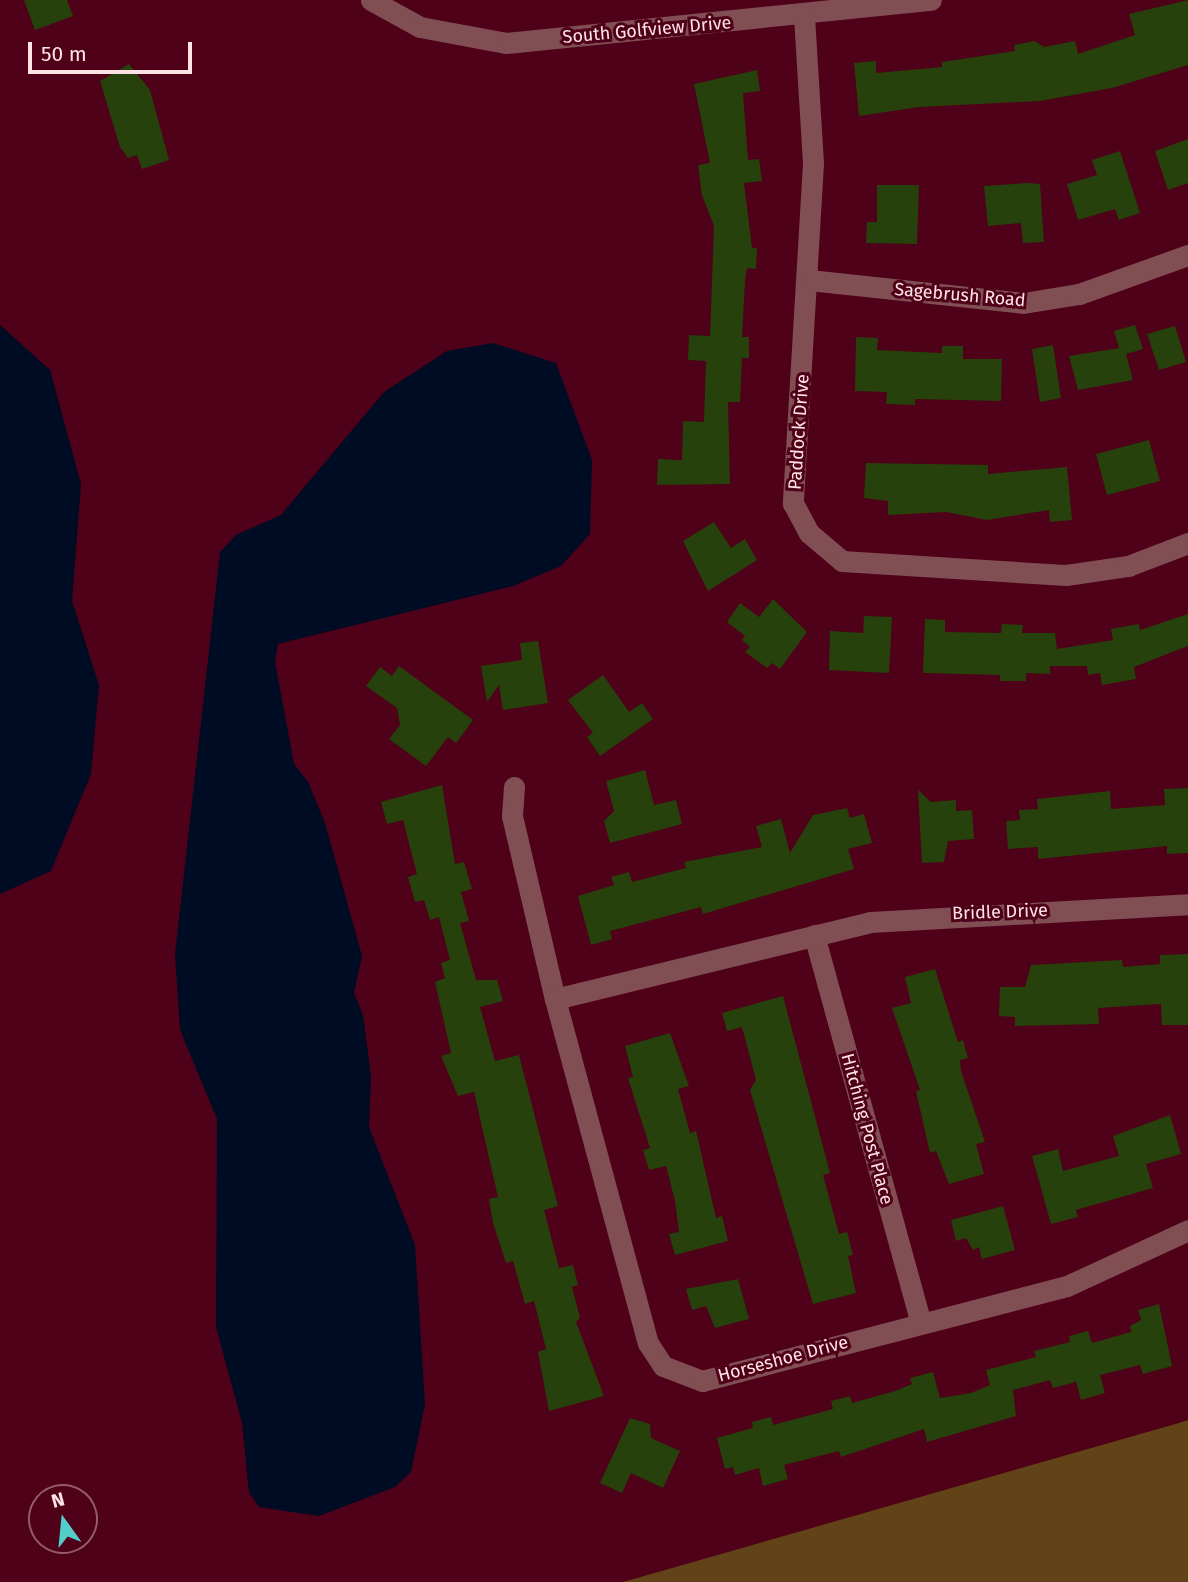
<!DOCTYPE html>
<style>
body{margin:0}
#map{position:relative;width:1188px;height:1582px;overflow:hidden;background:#4e0118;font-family:"Fira Sans",sans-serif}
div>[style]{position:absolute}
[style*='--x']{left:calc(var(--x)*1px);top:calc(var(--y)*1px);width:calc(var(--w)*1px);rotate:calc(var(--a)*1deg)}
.green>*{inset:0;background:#614317}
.water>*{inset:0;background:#000c23}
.building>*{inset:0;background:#26410b}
.minor>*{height:21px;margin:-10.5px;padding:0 10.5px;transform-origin:10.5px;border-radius:10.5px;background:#814e54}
span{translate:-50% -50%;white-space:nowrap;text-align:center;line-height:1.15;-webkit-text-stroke:6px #4e0118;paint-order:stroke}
.street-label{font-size:18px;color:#ffe2e4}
.north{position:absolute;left:28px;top:1484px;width:70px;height:70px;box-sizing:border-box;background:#4e0118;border:2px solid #955b6a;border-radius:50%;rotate:345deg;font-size:19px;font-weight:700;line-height:28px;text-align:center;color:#ffe2e4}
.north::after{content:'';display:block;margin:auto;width:24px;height:32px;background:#53cdca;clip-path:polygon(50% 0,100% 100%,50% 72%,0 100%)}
.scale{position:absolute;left:28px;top:42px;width:164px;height:32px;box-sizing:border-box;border:4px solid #ffe2e4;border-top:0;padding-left:9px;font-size:21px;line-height:24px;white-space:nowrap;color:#ffe2e4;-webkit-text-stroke:5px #4e0118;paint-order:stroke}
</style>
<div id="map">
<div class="green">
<div style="clip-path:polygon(1188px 1420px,1188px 1582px,623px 1582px,1179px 1423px)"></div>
</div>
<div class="water">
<div style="clip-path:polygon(0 325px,50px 370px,81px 484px,72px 601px,99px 685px,91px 774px,51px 871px,0 894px)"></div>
<div style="clip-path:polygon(493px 343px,556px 363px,592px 460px,590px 534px,561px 566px,513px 586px,278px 644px,275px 662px,294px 764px,308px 782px,325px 823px,362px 956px,354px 993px,363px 1015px,371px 1076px,369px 1127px,415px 1245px,425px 1404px,411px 1472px,395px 1487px,319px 1516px,259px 1507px,249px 1492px,242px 1423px,216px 1327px,217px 1119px,180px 1030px,175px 954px,220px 552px,236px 535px,281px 515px,384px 392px,447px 351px)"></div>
</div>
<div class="building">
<div style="clip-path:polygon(24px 0,67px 0,73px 16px,35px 30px)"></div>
<div style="clip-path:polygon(1188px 0,1188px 65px,1112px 88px,1040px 101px,919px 107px,859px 116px,854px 63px,876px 61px,876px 73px,942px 67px,942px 62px,1015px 51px,1014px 45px,1035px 41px,1044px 47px,1075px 41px,1078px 54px,1135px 35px,1129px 14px)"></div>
<div style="clip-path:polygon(129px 64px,150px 90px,169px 160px,142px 169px,137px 155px,128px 158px,120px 147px,100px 81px)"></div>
<div style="clip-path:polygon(757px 70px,760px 91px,743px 93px,748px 160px,759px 159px,762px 181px,744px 183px,752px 248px,757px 248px,756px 269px,747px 268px,745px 281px,742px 337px,749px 337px,749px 358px,742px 358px,740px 402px,728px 402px,730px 484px,657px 485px,658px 459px,682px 460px,683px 421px,704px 422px,706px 361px,688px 360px,689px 335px,710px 336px,714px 226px,702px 195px,698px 165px,710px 163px,694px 84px)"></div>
<div style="clip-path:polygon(1188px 139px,1188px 183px,1168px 190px,1155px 151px)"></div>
<div style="clip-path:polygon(1120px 151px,1140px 213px,1119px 220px,1115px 209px,1078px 220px,1067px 184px,1097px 175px,1092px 160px)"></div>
<div style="clip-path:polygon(1027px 183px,1040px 184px,1044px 242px,1023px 243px,1021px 223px,988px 226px,984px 186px)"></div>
<div style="clip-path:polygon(877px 185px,919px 185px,917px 244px,866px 243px,867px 222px,877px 222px)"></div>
<div style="clip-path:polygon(1135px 325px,1143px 349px,1126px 354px,1133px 380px,1078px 390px,1069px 356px,1119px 348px,1114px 331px)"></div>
<div style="clip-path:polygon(1175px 326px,1186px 362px,1159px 370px,1147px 334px)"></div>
<div style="clip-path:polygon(856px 337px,878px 338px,877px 350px,942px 353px,942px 346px,963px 346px,963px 359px,1002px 359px,1001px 401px,915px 399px,915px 405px,886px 404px,887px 392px,855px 391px)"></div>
<div style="clip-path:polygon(1053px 345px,1061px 398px,1040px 402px,1032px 349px)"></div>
<div style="clip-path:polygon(1149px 440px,1160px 481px,1107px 495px,1096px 454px)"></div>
<div style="clip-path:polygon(866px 463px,988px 465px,988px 474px,1067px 467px,1072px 520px,1050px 522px,1049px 510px,987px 520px,946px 512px,888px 515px,888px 501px,864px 498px)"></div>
<div style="clip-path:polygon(714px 522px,731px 548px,745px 539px,757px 560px,708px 591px,683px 541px)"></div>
<div style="clip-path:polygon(773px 599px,807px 632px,780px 669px,772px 663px,767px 668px,745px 652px,750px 647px,742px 640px,745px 636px,727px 622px,740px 603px,759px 617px)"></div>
<div style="clip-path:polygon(1188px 614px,1188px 646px,1134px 667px,1136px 679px,1102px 685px,1100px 673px,1088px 675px,1087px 666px,1050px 666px,1050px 674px,1026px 673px,1026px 681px,1000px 681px,1000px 675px,923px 673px,925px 619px,945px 620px,945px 632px,1001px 633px,1002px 624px,1023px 625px,1022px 633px,1055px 633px,1057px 649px,1113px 640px,1111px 629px,1139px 624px,1140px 630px)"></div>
<div style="clip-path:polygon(864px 616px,892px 617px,889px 673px,829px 670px,830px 631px,863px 633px)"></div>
<div style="clip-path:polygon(538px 641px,548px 703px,503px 710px,499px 685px,487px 702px,481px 666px,522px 660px,520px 643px)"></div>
<div style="clip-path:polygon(399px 666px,473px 720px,456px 743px,448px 737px,426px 766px,389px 739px,400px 725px,397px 708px,366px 686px,380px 667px,392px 676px)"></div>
<div style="clip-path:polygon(603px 675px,629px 712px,642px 703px,653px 719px,600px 756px,587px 737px,593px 733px,568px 700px)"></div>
<div style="clip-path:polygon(645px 770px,654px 805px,676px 800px,682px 824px,610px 843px,604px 821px,614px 811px,606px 781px)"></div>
<div style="clip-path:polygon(442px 785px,455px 864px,464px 862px,472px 889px,461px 892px,469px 921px,460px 923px,476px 980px,497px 980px,503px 1001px,480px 1007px,495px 1061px,519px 1055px,558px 1206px,544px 1210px,559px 1268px,573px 1265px,578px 1285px,572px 1287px,580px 1318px,576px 1322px,604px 1396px,549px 1411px,538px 1352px,546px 1349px,534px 1301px,525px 1304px,513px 1261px,506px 1263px,493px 1223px,489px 1199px,498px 1197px,474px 1092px,458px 1096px,441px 1056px,451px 1053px,435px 982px,445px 978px,441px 963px,450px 960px,439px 917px,430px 920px,424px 900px,415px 902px,408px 877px,417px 874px,403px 820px,387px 824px,381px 802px)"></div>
<div style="clip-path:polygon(1188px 788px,1188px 853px,1167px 854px,1167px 846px,1038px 859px,1038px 847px,1008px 849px,1006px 821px,1020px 820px,1019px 810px,1038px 809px,1037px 799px,1110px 791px,1111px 809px,1165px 805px,1164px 789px)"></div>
<div style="clip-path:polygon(918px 790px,931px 802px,956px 800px,956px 811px,972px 810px,974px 839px,948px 841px,944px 862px,922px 863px)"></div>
<div style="clip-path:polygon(847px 808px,850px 818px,864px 814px,872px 843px,848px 849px,854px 869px,703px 914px,701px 907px,610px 931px,612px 939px,591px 945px,578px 896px,614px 885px,611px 877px,629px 872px,632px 882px,686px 868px,684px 862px,762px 847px,756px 826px,781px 819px,790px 853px,813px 815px)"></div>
<div style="clip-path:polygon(1188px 954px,1188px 1025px,1162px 1025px,1161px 1004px,1098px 1008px,1099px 1024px,1015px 1026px,1015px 1017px,999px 1016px,1000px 987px,1025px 987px,1031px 965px,1122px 960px,1123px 967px,1160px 964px,1160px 955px)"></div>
<div style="clip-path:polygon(935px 969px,958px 1042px,963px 1040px,968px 1058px,960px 1060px,961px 1071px,985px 1142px,976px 1144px,984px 1174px,949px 1184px,936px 1151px,930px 1153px,916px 1091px,920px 1090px,892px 1008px,911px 1003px,905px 977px)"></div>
<div style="clip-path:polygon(783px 996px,830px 1173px,823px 1175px,839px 1234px,847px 1232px,853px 1255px,848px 1256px,856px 1293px,813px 1304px,750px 1090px,756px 1080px,742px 1027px,727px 1031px,722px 1013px)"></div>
<div style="clip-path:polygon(670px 1033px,689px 1086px,678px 1089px,690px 1133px,696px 1131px,716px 1218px,722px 1216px,728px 1241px,675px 1255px,669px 1234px,679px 1232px,675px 1201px,666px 1166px,649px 1170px,643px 1150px,650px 1148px,628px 1078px,633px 1077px,625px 1046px)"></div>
<div style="clip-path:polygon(1170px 1115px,1181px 1154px,1146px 1164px,1153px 1188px,1076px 1210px,1078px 1217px,1051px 1224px,1032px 1156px,1058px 1149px,1063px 1171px,1119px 1156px,1113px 1136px)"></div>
<div style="clip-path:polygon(1003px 1206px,1015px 1250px,982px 1259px,979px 1247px,973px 1250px,966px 1238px,956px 1241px,951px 1220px)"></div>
<div style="clip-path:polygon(738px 1279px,749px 1319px,715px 1328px,706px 1306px,692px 1310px,686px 1289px)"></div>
<div style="clip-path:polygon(1159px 1304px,1172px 1366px,1143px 1374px,1140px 1365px,1100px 1375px,1105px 1393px,1081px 1400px,1076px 1382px,1053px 1388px,1050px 1380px,1013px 1390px,1016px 1416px,927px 1442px,924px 1429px,841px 1457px,839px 1451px,784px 1465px,788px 1479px,763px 1486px,759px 1468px,735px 1475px,733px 1467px,725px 1469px,717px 1438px,753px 1428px,752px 1422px,771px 1417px,773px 1425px,833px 1409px,831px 1401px,850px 1396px,852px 1403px,895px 1391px,912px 1384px,910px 1378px,933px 1372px,940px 1398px,971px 1393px,990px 1385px,986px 1370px,1036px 1357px,1034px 1351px,1070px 1342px,1069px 1336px,1088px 1331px,1092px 1343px,1131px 1332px,1130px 1326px,1141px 1320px,1138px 1310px)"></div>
<div style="clip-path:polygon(630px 1418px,650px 1424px,651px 1438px,680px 1451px,663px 1488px,631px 1473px,622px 1493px,600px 1483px)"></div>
</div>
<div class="minor">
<div style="--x:371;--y:0;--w:56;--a:28.9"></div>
<div style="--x:420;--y:27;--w:87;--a:10.5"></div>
<div style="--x:506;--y:43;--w:427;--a:-5.8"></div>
<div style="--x:804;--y:16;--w:147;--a:86.5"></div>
<div style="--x:813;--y:163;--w:341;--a:93.4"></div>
<div style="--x:793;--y:503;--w:34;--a:62"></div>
<div style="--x:809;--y:533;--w:43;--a:40.3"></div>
<div style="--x:842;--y:561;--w:224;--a:3.6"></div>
<div style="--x:1066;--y:575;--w:63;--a:-8.3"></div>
<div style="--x:1128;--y:566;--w:64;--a:-21"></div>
<div style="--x:809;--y:280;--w:215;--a:6.1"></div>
<div style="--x:1023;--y:303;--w:57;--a:-9.1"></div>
<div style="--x:1079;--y:294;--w:116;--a:-19.7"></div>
<div style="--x:514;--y:787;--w:29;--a:94"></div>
<div style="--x:512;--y:816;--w:188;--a:76.8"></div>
<div style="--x:555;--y:999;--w:356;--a:74.9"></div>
<div style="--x:648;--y:1343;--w:27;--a:57"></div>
<div style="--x:663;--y:1366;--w:42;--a:21"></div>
<div style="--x:702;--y:1381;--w:377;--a:-14.6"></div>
<div style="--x:1067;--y:1286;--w:133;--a:-24.8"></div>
<div style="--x:814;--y:935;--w:402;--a:74.6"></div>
<div style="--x:555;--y:999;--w:324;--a:-13.7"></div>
<div style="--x:870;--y:922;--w:319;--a:-3.2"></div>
</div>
<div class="street-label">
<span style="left:647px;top:30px;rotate:-5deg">South Golfview Drive</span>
<span style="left:960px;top:295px;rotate:5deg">Sagebrush Road</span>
<span style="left:799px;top:432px;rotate:-86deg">Paddock Drive</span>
<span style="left:1000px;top:912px;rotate:-2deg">Bridle Drive</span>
<span style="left:867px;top:1129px;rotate:75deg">Hitching Post Place</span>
<span style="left:783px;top:1359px;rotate:-15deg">Horseshoe Drive</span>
</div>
<div class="north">N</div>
<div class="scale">50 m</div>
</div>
